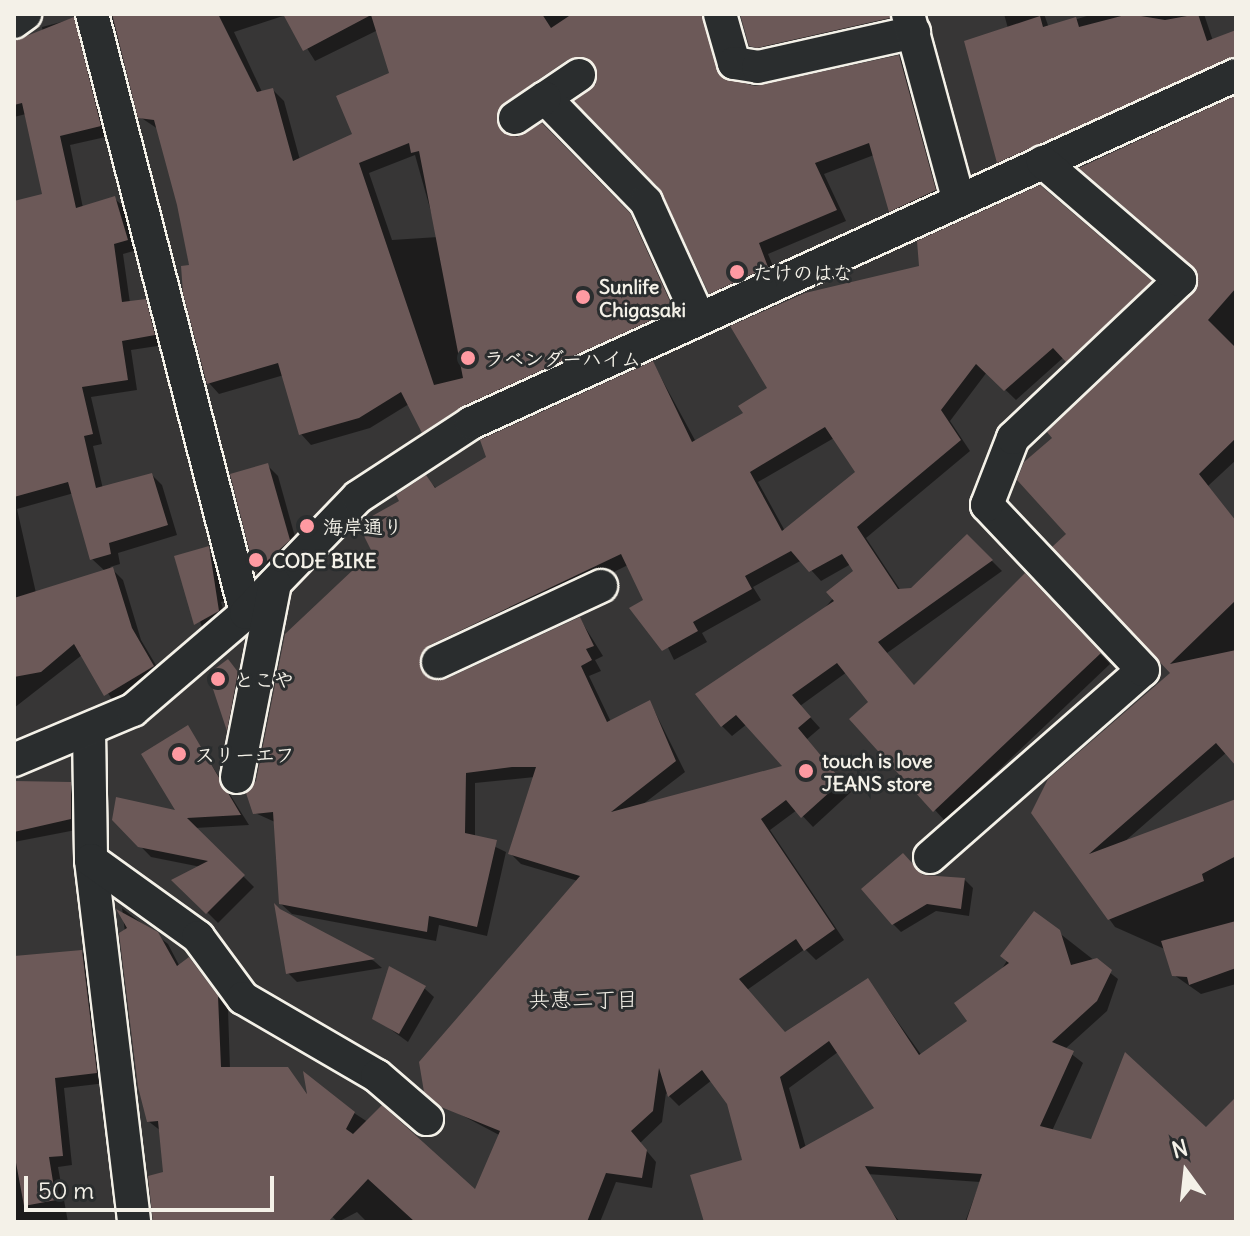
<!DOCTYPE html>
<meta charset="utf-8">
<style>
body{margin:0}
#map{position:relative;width:1250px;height:1236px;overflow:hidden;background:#373636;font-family:Delius,"Klee One",sans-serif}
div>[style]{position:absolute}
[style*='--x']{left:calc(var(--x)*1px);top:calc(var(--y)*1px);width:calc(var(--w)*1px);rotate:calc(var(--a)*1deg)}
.shadow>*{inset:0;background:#0007}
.building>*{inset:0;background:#6c5958}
.roads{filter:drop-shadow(2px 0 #f4f1e8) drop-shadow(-2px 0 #f4f1e8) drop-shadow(0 2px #f4f1e8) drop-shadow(0 -2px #f4f1e8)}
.minor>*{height:32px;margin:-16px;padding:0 16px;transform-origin:16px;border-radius:16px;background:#2a2d2e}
.dots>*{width:22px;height:22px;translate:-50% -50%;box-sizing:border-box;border:4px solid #2a2d2e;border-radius:50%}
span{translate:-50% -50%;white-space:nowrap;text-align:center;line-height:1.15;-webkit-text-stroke:6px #2a2d2e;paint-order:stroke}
.poi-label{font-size:20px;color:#f4f1e8;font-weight:700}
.left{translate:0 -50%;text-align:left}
.neighbourhood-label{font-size:22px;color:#f4f1e8}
.frame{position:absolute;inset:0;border:16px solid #f4f1e8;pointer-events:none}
.north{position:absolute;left:1146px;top:1132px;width:80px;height:80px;-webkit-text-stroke:6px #2a2d2e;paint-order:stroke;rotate:345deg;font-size:22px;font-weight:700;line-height:32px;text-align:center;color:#f4f1e8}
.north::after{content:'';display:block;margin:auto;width:28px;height:36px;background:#f4f1e8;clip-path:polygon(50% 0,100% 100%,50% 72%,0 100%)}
.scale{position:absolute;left:24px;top:1176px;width:250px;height:36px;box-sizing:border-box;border:4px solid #f4f1e8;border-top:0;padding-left:10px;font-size:24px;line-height:28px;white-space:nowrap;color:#f4f1e8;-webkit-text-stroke:6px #2a2d2e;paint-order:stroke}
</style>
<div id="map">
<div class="shadow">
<div style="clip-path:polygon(evenodd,111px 14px,721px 14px,711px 31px,726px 80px,762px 88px,899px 57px,909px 68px,946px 201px,901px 222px,891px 211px,874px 155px,824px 174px,846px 221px,768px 254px,778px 278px,721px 303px,662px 188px,577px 101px,600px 75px,589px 66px,514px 113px,510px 135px,517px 139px,542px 125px,640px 226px,683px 321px,434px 442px,409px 404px,370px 428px,311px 445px,301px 434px,284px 375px,219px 394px,209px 383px,179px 204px,158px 129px,140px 117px,111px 14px,286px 15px,315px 61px,378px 30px,392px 75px,355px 135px,300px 160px,284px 101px,273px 90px,262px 92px,234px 32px,286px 15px,111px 14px,415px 155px,438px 237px,392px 240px,369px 173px,415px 155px)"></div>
<div style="clip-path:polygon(742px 14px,908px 14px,900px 28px,761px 56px)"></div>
<div style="clip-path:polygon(1004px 14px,1044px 14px,1049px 28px,1093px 14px,1204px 14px,1213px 41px,1236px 32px,1236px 58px,1003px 162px,1236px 62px,1009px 172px,999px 162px,1009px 32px)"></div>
<div style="clip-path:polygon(evenodd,73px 19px,83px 30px,110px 136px,70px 145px,83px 208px,114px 198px,125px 208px,137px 250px,123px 254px,130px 303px,145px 301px,155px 312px,164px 345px,131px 350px,137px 390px,91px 397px,102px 444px,93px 446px,103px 489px,152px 475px,162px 485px,177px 535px,118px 553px,120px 564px,110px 567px,123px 580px,141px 640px,163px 677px,116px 705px,82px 655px,14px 708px,14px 203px,44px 196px,26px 114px,14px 117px,14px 50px,44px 42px,42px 27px,73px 19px,74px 493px,92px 559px,106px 572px,36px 593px,17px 509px,74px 493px)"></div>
<div style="clip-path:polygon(1236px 96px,1236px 460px,1208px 486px,1236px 524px,1236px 763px,1227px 752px,1123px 843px,1236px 824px,1236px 984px,1201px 994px,1174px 975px,1169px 951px,1115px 927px,1033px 813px,1173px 673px,1069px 534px,1055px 438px,1201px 285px,1195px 267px,1082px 168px)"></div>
<div style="clip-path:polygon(evenodd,1150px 282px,1160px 292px,1078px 370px,1064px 357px,1016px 400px,987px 372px,950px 421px,970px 451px,866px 538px,901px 591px,911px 590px,967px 536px,1002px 571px,887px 653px,915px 687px,1025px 576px,1110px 664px,945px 821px,852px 719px,871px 702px,847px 672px,800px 706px,820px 728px,806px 740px,851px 792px,813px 827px,797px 810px,770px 830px,844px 940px,816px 960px,805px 949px,747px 990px,786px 1034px,868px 980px,922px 1056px,970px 1022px,1035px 914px,1118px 979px,1107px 1011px,1065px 1049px,1083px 1063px,1052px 1131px,1093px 1142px,1206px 1129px,1236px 1100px,1236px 1205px,1219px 1222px,965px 1222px,980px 1182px,796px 1169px,886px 1205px,900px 1222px,757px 1222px,729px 1103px,712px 1080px,679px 1106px,666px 1093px,662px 1122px,640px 1143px,656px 1162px,652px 1188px,616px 1182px,600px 1222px,367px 1222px,357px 1212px,338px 1222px,318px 1204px,320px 1222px,154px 1222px,165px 1173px,161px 1131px,148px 1121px,122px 908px,168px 944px,180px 967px,189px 960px,228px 1009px,230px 1069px,287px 1069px,309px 1096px,354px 1113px,476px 1192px,501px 1136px,437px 1102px,578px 881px,521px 864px,510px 853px,535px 777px,475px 783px,475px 837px,506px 852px,487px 936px,439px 925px,436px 941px,292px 914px,281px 904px,275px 822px,255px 813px,258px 782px,374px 552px,426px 478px,437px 489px,653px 363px,696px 442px,1150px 282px,834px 438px,857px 472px,785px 531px,758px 482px,834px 438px,1150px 282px,802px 560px,821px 581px,851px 564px,856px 572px,722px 726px,732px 736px,747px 724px,786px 767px,642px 805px,685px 772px,650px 702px,611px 722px,589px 676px,601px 671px,595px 660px,603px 656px,580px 619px,446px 682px,434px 680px,431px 662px,628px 565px,674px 660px,707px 642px,702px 633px,761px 600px,753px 587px,802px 560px,1150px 282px,838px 1052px,877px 1108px,806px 1148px,789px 1088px,838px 1052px)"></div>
<div style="clip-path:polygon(267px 465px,278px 476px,299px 551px,267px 581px,257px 571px,232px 475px)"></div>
<div style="clip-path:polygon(209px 549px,228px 600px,221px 602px,226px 619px,204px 632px,176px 558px)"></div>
<div style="clip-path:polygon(228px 662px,242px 676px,241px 743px,228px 730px,210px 674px)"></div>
<div style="clip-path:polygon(188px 727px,249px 825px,195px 828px,254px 887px,218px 923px,175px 880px,201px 867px,151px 857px,114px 819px,179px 813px)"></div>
<div style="clip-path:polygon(70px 784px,80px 794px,81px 829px,14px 842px,14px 786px)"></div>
<div style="clip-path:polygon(923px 877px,964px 879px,973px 888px,969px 916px,936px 911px,901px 932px,893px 924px)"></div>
<div style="clip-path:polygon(278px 911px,374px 961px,382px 968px,297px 982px,288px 973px)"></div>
<div style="clip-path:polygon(82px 952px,92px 962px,106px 1083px,64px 1088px,72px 1165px,58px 1167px,68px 1222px,14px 1222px,14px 979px)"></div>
<div style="clip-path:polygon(424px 988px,434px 997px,408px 1042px,375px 1018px)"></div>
</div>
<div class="building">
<div style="clip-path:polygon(evenodd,112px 14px,218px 14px,257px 92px,273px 88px,293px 161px,352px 134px,336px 96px,389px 73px,371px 15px,303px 51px,283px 14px,542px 14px,551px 28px,572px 14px,702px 14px,721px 77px,755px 86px,899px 55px,936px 190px,889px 212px,869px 143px,815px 163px,837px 210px,759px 243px,768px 267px,709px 294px,660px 189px,574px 101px,596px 84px,595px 65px,569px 59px,504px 103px,499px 128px,517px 137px,542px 123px,630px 213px,674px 310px,463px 406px,422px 433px,401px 392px,359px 418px,299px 435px,278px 363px,207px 384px,183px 293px,181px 266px,189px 265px,177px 205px,154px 120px,138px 118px,112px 14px,409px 143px,411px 153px,419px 151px,463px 378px,434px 385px,359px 163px,409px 143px)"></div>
<div style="clip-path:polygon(740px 14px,890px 14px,890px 18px,757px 48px,749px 46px)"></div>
<div style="clip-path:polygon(1129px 14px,1165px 20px,1198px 14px,1207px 41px,1236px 30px,1236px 56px,997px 163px,964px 41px,1040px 16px,1043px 27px,1076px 17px,1079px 27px)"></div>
<div style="clip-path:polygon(74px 17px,101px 126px,60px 136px,76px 208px,115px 196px,128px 240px,114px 244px,122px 302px,146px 299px,155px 335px,122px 341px,128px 380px,82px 387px,93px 434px,84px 436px,96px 488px,152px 473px,168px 525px,109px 543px,111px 554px,90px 560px,68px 482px,14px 497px,14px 201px,42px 194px,22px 103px,14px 105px,14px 41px)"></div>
<div style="clip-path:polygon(1235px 96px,1236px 288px,1208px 320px,1236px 348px,1236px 438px,1199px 474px,1236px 521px,1236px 600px,1170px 664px,1236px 650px,1236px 766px,1216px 743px,1089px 854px,1236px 799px,1236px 856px,1202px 874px,1204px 881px,1108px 920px,1031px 813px,1048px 779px,1170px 673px,1052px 547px,1066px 534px,1017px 480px,1024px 462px,1052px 438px,1047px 432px,1198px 284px,1192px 266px,1079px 168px)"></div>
<div style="clip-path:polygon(evenodd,1040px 185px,1152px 281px,1066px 362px,1053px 348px,1004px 391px,976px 364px,941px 410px,961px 440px,857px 527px,898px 589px,911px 588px,967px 534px,993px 560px,878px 642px,914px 685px,1025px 573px,1101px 653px,933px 812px,849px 719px,868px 702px,837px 663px,792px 695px,811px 717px,798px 728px,842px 781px,801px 818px,786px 800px,761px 819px,835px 929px,804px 951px,796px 939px,739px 979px,785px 1032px,868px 978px,919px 1055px,967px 1021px,954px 1003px,1009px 963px,1000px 956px,1034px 911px,1060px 930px,1071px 965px,1097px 958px,1112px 970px,1097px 1001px,1052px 1042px,1074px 1051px,1040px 1126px,1091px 1139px,1125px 1052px,1206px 1127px,1236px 1097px,1236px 1222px,966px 1222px,982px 1174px,865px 1166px,898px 1222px,704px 1222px,690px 1175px,742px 1160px,727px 1104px,702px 1070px,668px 1097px,659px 1068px,653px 1111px,631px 1131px,647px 1150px,642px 1178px,606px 1173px,587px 1222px,415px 1222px,368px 1179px,328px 1222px,153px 1222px,148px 1176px,163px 1172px,158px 1121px,147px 1122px,138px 1087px,119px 933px,127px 928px,116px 909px,158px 932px,177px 966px,189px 957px,218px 996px,221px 1067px,288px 1067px,307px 1094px,303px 1071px,355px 1112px,346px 1129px,353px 1134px,382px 1105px,475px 1189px,500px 1131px,441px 1107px,424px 1092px,419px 1062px,580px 876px,508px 854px,536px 767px,512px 767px,466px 773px,465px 833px,497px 840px,477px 927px,429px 916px,427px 932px,279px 904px,273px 812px,253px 814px,246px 793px,256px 781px,285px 634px,372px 552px,358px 524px,399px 501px,396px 495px,426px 475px,435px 488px,486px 457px,480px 440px,653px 361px,692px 442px,743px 413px,738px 406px,767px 388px,730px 326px,805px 293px,919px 266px,917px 241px,1040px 185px,825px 427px,855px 472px,782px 531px,750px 472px,825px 427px,1040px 185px,791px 551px,809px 572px,842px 554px,853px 571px,826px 592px,834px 601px,695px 694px,721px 727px,736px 715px,782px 766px,611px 812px,676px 761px,650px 700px,607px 722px,581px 666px,592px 660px,586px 649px,594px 646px,580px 617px,446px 679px,421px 669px,430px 645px,621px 554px,643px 600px,629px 608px,662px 651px,698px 631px,693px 622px,752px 589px,745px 576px,791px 551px,1040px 185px,829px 1041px,874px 1108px,800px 1149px,780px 1077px,829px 1041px)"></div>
<div style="clip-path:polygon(268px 463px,290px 540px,255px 572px,230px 474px)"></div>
<div style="clip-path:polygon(209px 546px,219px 611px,194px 625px,174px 556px)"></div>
<div style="clip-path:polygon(113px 567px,132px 628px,154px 666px,104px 696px,74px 644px,41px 672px,14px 677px,14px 598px)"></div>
<div style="clip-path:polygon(228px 659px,238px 672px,227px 731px,208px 674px)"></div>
<div style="clip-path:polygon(188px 725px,241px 815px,187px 818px,245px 875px,206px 914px,171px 880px,208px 861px,138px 847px,112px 820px,116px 797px,175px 810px,141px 754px)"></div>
<div style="clip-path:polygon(14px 781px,71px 782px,71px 819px,14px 832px)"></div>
<div style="clip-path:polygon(903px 853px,923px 875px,965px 878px,961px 909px,927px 904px,892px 925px,861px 889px)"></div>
<div style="clip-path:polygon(274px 903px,280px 909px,375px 959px,286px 974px)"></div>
<div style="clip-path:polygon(1236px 921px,1236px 968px,1189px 985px,1187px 977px,1172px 976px,1161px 941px)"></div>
<div style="clip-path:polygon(82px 950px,97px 1073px,55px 1078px,63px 1156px,49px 1157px,56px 1200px,24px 1206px,14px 1152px,14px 956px)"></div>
<div style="clip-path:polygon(389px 966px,426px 986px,399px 1034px,372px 1019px)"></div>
</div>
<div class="roads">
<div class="minor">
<div style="--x:92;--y:14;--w:618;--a:75.58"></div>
<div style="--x:720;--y:14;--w:51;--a:74.1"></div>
<div style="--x:734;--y:63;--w:24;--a:9"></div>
<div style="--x:758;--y:67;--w:160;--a:-12.6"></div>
<div style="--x:908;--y:14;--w:191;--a:74.8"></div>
<div style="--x:14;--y:22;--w:14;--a:-36"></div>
<div style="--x:579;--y:75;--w:41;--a:145.9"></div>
<div style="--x:545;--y:98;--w:145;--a:45.8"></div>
<div style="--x:646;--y:202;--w:125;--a:65.5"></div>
<div style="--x:515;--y:118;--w:36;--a:-34"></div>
<div style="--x:438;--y:662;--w:180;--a:-25"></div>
<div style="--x:89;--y:730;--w:130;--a:89.1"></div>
<div style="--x:91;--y:860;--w:365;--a:83.2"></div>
<div style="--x:14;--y:760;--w:129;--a:-22.8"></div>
<div style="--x:133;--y:710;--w:149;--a:-40.6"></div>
<div style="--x:246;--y:613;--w:161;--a:-46"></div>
<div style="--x:358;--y:497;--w:135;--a:-33.2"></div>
<div style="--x:471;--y:423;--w:840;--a:-24.46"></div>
<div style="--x:237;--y:777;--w:197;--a:-78.9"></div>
<div style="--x:930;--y:857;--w:283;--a:-41.3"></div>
<div style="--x:1143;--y:670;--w:227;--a:-133.4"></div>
<div style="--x:987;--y:505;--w:72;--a:-68.8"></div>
<div style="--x:1013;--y:438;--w:230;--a:-43.4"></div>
<div style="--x:1180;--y:280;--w:181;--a:-139.3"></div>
<div style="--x:91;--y:860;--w:132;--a:35.7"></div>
<div style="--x:198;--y:937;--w:76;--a:53.6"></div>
<div style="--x:243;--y:998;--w:155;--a:30.2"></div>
<div style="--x:377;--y:1076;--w:66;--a:40.7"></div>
</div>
</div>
<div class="dots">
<div style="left:737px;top:272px;background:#ff9aa2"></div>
<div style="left:583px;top:297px;background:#ff9aa2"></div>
<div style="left:468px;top:358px;background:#ff9aa2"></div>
<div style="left:307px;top:526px;background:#ff9aa2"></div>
<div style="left:256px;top:560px;background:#ff9aa2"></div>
<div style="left:218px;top:679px;background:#ff9aa2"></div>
<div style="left:179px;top:754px;background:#ff9aa2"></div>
<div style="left:806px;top:771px;background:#ff9aa2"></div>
</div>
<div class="poi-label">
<span class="left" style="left:753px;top:272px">たけのはな</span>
<span class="left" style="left:599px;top:298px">Sunlife<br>Chigasaki</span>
<span class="left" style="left:484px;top:358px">ラベンダーハイム</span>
<span class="left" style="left:323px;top:526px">海岸通り</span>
<span class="left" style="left:272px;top:560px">CODE BIKE</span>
<span class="left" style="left:234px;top:679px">とこや</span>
<span class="left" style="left:195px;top:754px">スリーエフ</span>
<span class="left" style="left:822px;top:772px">touch is love<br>JEANS store</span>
</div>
<div class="neighbourhood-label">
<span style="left:583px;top:1000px">共恵二丁目</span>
</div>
<div class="frame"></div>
<div class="north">N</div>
<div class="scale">50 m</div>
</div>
